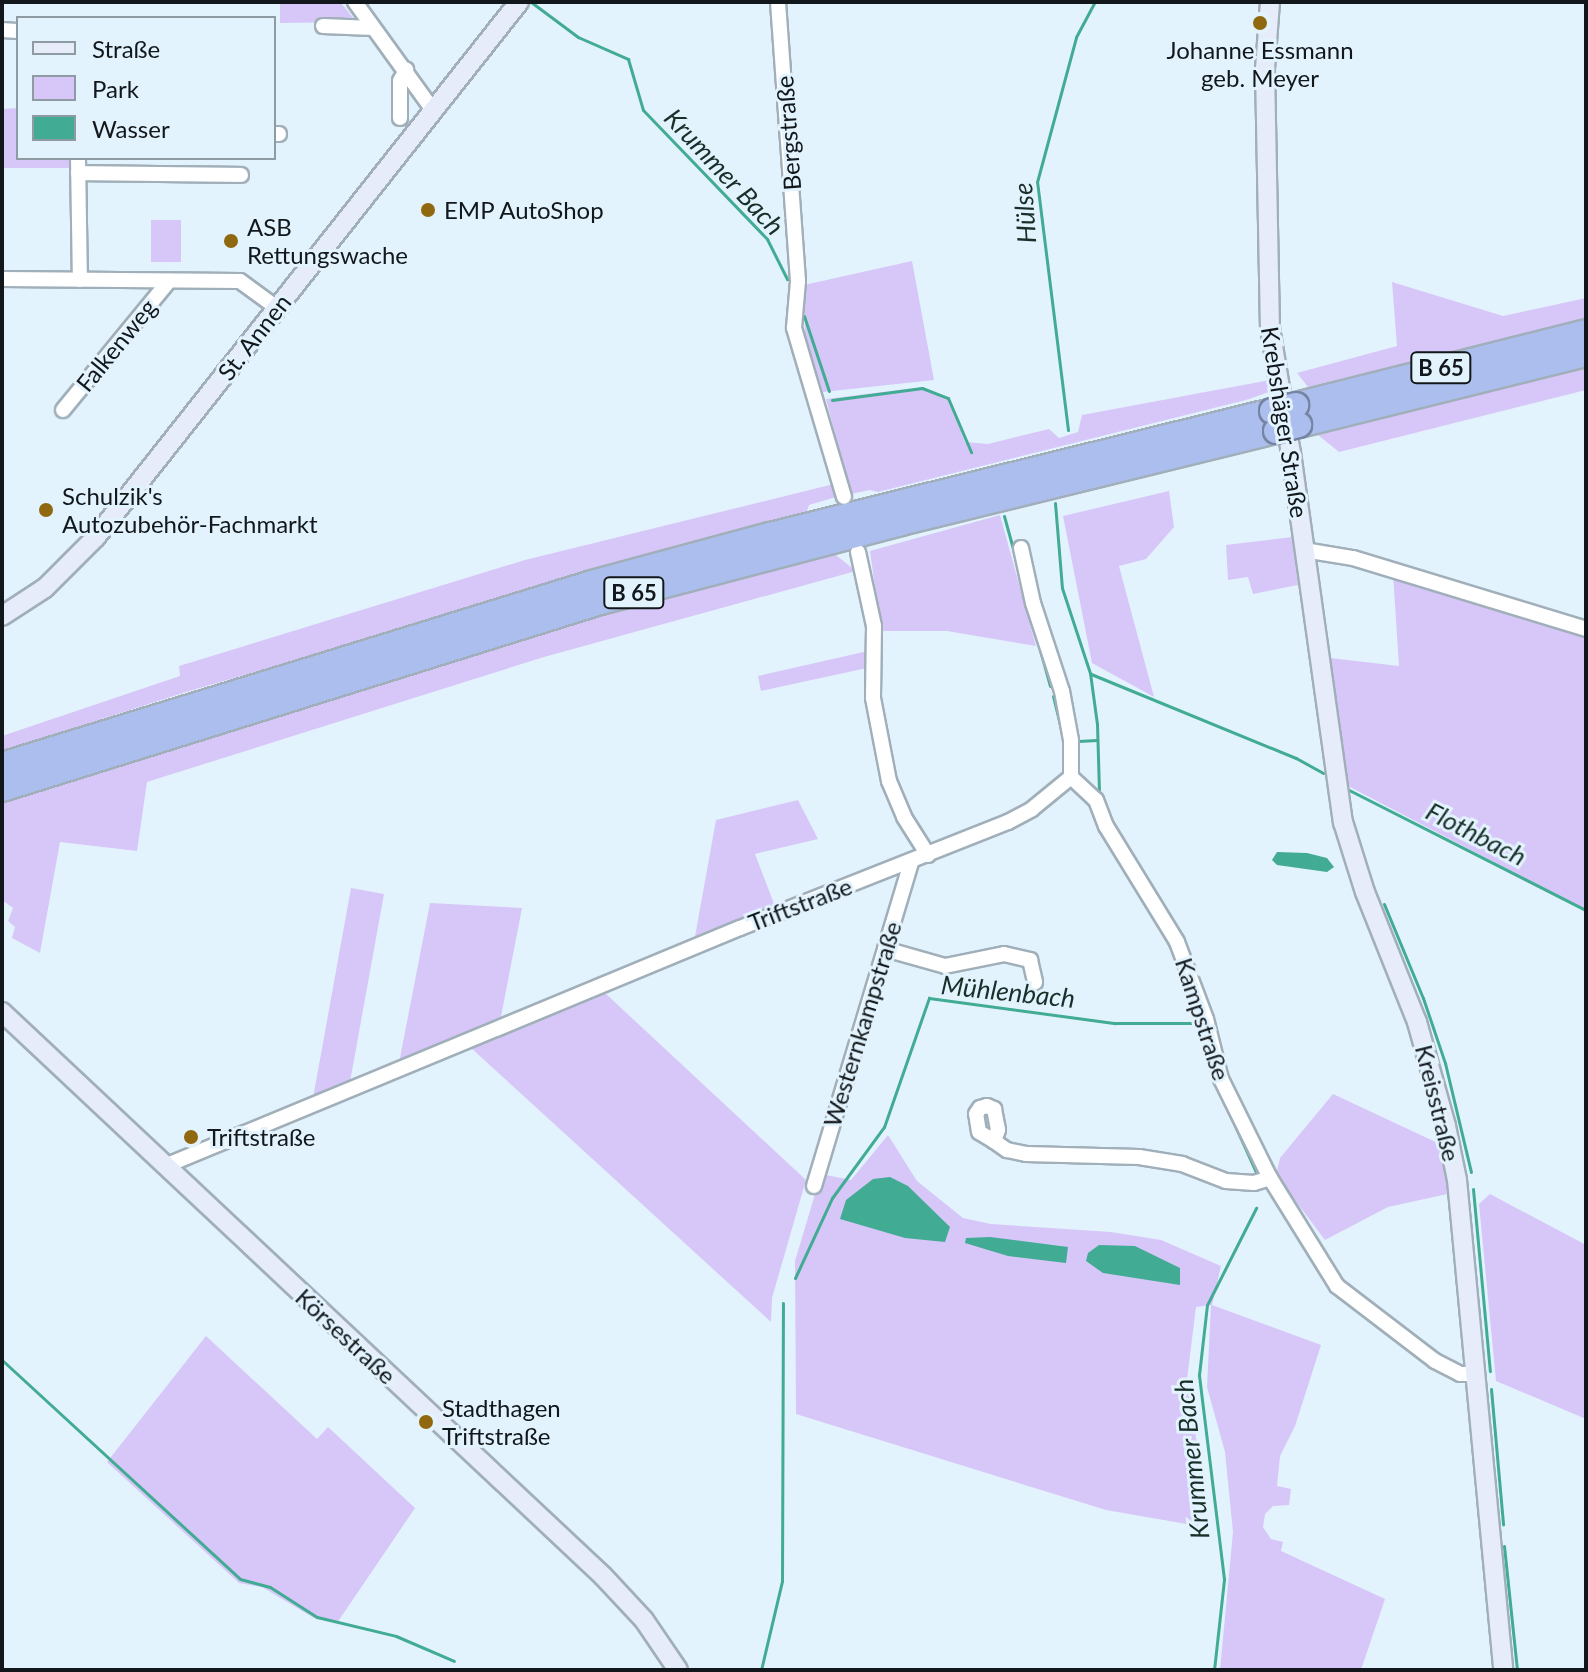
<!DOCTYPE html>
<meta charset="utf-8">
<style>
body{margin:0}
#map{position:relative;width:1588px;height:1672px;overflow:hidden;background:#e3f3fe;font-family:Lato,sans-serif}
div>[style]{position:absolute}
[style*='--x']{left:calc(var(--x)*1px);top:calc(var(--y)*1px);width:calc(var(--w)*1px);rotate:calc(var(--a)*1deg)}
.green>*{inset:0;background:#d7c7f8}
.water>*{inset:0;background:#42ab93}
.stream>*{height:3px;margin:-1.5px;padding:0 1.5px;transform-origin:1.5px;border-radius:1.5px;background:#42ab93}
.roads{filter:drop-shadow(2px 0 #a0afb9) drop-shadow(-2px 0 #a0afb9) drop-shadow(0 2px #a0afb9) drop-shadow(0 -2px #a0afb9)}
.street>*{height:14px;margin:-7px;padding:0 7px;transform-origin:7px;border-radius:7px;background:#fff}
.secondary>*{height:18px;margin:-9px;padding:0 9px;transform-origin:9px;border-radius:9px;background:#e6ecfa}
.highway>*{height:24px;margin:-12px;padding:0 12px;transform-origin:12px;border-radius:12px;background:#acbeed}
.bridges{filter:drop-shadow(2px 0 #7684a3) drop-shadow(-2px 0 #7684a3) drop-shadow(0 2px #7684a3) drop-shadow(0 -2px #7684a3)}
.highway-bridge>*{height:24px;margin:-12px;padding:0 12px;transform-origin:12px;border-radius:12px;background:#acbeed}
.dots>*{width:22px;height:22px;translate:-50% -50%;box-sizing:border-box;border:4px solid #e3f3fe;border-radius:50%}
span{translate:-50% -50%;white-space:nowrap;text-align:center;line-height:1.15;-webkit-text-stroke:6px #e3f3fe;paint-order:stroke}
.shield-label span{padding:2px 6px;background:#e3f3fe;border:2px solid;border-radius:6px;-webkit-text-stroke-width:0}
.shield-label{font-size:22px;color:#11171a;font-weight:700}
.poi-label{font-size:24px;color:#11171a}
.left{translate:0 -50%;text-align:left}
.street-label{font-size:24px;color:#11171a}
.water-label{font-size:26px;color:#183029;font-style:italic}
.frame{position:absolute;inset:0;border:4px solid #11171a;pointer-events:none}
.legend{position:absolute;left:16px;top:16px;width:260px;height:144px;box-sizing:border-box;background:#e3f3fe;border:2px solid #8f9ba3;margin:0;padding:10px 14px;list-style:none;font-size:24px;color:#11171a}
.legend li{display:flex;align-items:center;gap:16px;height:40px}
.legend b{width:40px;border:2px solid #8f9ba3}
</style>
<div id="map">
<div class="green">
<div style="clip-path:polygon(280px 2px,340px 2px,357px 22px,280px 23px)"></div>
<div style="clip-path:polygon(18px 108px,18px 158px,73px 158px,73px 168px,2px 168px,2px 109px)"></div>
<div style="clip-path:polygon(151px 220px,181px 220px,181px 262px,151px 262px)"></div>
<div style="clip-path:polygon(912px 261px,934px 380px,823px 392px,805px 336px,804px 285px)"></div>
<div style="clip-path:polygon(1392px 282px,1503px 316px,1586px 298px,1586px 319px,1308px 387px,1297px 373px,1397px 346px)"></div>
<div style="clip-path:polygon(1586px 366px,1586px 390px,1339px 452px,1318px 435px)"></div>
<div style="clip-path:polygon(1270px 380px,1272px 391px,1246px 400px,878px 492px,870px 490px,851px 494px,826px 399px,923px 387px,949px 399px,965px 442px,988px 444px,1049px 429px,1059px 438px,1078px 432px,1082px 415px)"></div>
<div style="clip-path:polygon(834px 484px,836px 497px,809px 505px,807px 511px,186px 692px,2px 751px,2px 736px,180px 676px,179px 666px,525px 560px)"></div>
<div style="clip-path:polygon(1169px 491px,1174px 527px,1146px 559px,1119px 566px,1154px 697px,1092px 663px,1063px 516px)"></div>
<div style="clip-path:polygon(1000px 515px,1036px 646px,947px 631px,881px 631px,870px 551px)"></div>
<div style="clip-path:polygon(1292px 537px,1298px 585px,1253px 594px,1248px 577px,1228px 580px,1226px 545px)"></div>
<div style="clip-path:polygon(832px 552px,856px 571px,544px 657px,147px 782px,137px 851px,60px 842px,40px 953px,12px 938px,15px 927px,8px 921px,13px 908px,2px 900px,2px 799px,603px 612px)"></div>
<div style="clip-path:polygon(1393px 574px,1586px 636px,1586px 910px,1348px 786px,1330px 658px,1399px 666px)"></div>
<div style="clip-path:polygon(868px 651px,867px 668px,761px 691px,758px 676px)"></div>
<div style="clip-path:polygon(798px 800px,818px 839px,755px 854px,776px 909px,694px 942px,716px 820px)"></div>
<div style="clip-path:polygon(351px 888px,384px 894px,350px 1082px,313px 1098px)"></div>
<div style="clip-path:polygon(430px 903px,522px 908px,500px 1022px,399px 1063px)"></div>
<div style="clip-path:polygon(605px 993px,806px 1180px,772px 1298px,771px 1322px,471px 1048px)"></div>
<div style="clip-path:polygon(1333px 1094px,1442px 1145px,1452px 1193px,1388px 1207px,1325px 1240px,1276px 1175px,1280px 1158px)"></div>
<div style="clip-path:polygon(888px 1135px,917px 1181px,963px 1218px,991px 1224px,1111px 1232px,1161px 1240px,1221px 1266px,1212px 1305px,1321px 1345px,1295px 1426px,1280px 1456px,1277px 1486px,1291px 1489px,1289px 1505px,1273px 1506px,1265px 1514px,1263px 1527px,1271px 1539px,1283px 1542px,1281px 1551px,1385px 1599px,1361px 1670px,1220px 1670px,1233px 1532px,1225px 1452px,1207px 1387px,1211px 1305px,1196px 1307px,1187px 1379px,1201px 1471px,1198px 1526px,1106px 1510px,796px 1414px,795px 1261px,821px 1174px,851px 1180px)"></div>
<div style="clip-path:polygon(1490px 1194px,1586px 1245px,1586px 1419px,1496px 1381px,1479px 1204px)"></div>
<div style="clip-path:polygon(206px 1336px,317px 1439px,328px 1427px,415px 1508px,337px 1623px,314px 1618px,262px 1587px,239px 1583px,107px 1462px)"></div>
</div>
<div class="water">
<div style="clip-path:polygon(1277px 852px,1307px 853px,1327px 858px,1334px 867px,1327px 872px,1277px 865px,1272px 860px)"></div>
<div style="clip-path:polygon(890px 1177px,908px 1186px,950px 1227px,945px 1242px,905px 1238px,840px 1219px,846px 1200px,873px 1179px)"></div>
<div style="clip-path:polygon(990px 1237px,1068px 1247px,1066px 1263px,1008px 1256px,965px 1243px,966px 1238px)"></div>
<div style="clip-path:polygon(1099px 1245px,1135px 1246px,1180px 1268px,1180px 1285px,1103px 1273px,1086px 1261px,1088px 1253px)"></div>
</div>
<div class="stream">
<div style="--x:531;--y:2;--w:59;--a:36.7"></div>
<div style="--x:578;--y:37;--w:55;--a:23.7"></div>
<div style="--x:628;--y:59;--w:53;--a:73.6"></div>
<div style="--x:643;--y:110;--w:179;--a:46.1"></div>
<div style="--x:767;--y:239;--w:45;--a:63.4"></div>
<div style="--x:804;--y:316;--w:79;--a:71.6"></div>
<div style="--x:832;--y:400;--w:91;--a:-7.6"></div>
<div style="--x:922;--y:388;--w:28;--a:21"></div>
<div style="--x:948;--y:398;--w:59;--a:66.9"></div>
<div style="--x:1068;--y:430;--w:250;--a:-97.1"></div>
<div style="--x:1037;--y:182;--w:150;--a:-74.9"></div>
<div style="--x:1076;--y:37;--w:40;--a:-62"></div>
<div style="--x:1055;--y:503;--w:85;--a:85.3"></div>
<div style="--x:1062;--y:588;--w:89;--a:71.8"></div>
<div style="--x:1090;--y:673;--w:51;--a:82.2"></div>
<div style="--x:1097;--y:724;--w:67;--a:88.3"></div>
<div style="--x:1004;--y:516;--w:60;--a:74.6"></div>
<div style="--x:1035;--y:632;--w:56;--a:74.5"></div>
<div style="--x:1091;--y:674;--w:222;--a:22.3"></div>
<div style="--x:1296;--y:758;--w:31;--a:29"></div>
<div style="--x:1053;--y:696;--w:46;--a:76.3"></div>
<div style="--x:1078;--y:741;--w:19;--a:-3"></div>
<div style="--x:1349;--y:790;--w:266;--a:26.9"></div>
<div style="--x:1384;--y:904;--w:102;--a:67.5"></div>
<div style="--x:1423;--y:998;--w:69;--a:71.3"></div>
<div style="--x:1445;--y:1063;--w:112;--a:76.6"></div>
<div style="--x:1162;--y:931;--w:33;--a:63"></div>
<div style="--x:1209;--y:1062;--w:20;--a:72"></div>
<div style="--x:1221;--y:1095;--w:85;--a:65.6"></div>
<div style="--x:1473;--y:1189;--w:183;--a:84.7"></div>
<div style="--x:795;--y:1278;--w:88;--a:-65.2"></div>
<div style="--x:832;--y:1198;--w:88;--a:-53.8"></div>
<div style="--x:884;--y:1127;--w:137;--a:-70.8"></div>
<div style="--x:929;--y:998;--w:188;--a:7.7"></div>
<div style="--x:1115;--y:1023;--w:86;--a:0"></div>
<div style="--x:2;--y:1360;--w:323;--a:42.6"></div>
<div style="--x:240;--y:1579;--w:31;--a:15"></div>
<div style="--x:270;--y:1587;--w:56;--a:32.6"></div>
<div style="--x:317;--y:1617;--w:81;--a:13.5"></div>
<div style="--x:396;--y:1636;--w:63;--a:23.3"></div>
<div style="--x:1491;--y:1389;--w:136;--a:84.9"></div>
<div style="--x:1504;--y:1546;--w:125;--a:84"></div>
<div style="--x:761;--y:1670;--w:91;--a:-76.7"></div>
<div style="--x:782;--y:1581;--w:278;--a:-89.8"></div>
<div style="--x:1214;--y:1670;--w:92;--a:-83.7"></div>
<div style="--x:1224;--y:1579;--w:206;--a:-97"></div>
<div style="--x:1199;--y:1375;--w:70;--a:-83.5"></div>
<div style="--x:1207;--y:1305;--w:109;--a:-63.2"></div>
</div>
<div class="roads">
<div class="street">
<div style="--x:355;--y:2;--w:133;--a:54.2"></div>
<div style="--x:778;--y:2;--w:280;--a:85.9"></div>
<div style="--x:798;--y:281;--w:47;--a:94.9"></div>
<div style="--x:794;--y:328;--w:176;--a:73.5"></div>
<div style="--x:323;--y:26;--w:50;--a:2.3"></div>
<div style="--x:2;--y:30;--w:16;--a:4"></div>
<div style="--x:400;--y:118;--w:37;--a:-90"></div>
<div style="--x:400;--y:81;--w:13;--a:-61"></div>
<div style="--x:274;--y:134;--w:5;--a:0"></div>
<div style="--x:78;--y:158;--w:122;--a:89.1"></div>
<div style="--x:78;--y:173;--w:163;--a:0.7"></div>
<div style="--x:2;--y:279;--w:238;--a:0.5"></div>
<div style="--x:240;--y:281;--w:46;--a:36.1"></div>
<div style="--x:63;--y:410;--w:167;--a:-50.6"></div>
<div style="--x:1021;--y:548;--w:56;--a:77.7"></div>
<div style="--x:1033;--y:603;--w:93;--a:71.8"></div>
<div style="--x:1062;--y:691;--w:50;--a:79.6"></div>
<div style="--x:1071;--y:740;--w:37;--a:90"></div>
<div style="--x:1304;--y:550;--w:50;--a:9.3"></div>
<div style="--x:1353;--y:558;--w:244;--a:16.9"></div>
<div style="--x:858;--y:552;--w:76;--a:77.8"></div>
<div style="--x:874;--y:626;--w:72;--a:90.8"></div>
<div style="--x:873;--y:698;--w:85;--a:79.1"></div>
<div style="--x:889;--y:781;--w:39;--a:67"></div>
<div style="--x:904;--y:817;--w:45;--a:57.7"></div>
<div style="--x:1071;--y:777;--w:34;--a:43"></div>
<div style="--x:1096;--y:800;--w:28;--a:69"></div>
<div style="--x:1106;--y:826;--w:136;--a:58.5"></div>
<div style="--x:1177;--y:942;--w:82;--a:69.4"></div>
<div style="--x:1206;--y:1019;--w:62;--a:76"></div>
<div style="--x:1221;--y:1079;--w:110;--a:63.7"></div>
<div style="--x:1270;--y:1178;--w:127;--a:58.2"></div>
<div style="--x:1337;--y:1286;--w:123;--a:37.4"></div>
<div style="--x:1435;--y:1361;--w:28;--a:27"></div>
<div style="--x:1460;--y:1374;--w:14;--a:0"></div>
<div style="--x:885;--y:949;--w:62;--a:15.8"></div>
<div style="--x:945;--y:966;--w:60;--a:-11.5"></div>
<div style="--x:1004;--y:954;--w:27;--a:13"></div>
<div style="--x:1030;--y:960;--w:23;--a:77"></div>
<div style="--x:994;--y:1141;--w:17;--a:-149"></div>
<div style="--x:979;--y:1132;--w:18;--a:-99"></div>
<div style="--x:976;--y:1114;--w:7;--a:-56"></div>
<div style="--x:980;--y:1108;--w:7;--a:-16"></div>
<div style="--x:987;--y:1106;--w:8;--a:23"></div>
<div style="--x:994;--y:1109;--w:21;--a:79"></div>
<div style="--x:998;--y:1130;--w:12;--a:110"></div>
<div style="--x:994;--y:1141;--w:16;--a:35"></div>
<div style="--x:1007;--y:1150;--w:19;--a:12"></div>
<div style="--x:1026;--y:1154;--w:113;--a:1.5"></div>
<div style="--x:1139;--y:1157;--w:44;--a:9.2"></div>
<div style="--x:1182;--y:1164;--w:47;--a:21.1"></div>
<div style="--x:1226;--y:1181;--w:28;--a:4"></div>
<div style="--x:1254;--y:1183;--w:17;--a:-17"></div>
<div style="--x:165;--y:1166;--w:622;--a:-22.49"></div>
<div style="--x:740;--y:928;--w:288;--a:-21.6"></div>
<div style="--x:1008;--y:822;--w:27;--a:-28"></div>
<div style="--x:1032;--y:809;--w:50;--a:-39.4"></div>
<div style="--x:814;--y:1186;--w:338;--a:-73.3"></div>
</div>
<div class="secondary">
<div style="--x:1270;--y:2;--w:67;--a:94.3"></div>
<div style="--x:1265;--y:69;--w:259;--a:88.9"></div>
<div style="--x:1270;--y:328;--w:127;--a:80.5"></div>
<div style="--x:1291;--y:453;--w:373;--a:82"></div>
<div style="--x:1343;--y:822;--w:73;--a:72.6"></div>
<div style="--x:1365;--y:892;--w:140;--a:68.2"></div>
<div style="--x:1417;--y:1022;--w:108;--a:74.4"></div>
<div style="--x:1446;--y:1126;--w:55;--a:78.5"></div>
<div style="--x:1457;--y:1180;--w:492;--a:84.6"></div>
<div style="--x:2;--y:616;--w:51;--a:-33.1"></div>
<div style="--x:45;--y:588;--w:72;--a:-45"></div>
<div style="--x:96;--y:537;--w:682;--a:-51.67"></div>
<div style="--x:2;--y:1012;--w:824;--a:43.18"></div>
<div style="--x:603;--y:1576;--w:60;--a:47"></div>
<div style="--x:644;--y:1620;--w:60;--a:55.8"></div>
</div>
<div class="highway">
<div style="--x:1296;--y:405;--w:299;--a:-14.1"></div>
<div style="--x:1299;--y:425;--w:296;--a:-13.9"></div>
<div style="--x:2;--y:765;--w:617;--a:-17.14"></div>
<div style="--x:592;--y:583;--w:184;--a:-15.1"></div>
<div style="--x:770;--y:535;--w:517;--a:-13.87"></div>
<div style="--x:2;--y:789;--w:627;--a:-17.36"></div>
<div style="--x:600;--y:602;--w:311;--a:-14.7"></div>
<div style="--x:901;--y:523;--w:386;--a:-13.8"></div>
</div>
</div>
<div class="bridges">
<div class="highway-bridge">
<div style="--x:1272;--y:411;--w:25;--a:-14"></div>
<div style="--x:1276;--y:431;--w:24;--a:-15"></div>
</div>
</div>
<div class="dots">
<div style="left:1260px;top:23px;background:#90680f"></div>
<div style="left:428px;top:210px;background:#90680f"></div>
<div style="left:231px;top:241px;background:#90680f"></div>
<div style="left:46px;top:510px;background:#90680f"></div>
<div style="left:191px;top:1137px;background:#90680f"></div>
<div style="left:426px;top:1422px;background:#90680f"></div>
</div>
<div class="shield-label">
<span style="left:1441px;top:368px">B 65</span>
<span style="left:634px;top:593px">B 65</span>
</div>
<div class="poi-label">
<span style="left:1260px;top:64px">Johanne Essmann<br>geb. Meyer</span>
<span class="left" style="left:444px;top:210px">EMP AutoShop</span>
<span class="left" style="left:247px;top:241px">ASB<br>Rettungswache</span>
<span class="left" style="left:62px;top:510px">Schulzik's<br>Autozubehör-Fachmarkt</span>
<span class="left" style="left:207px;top:1137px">Triftstraße</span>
<span class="left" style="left:442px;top:1422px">Stadthagen<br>Triftstraße</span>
</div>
<div class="street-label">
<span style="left:788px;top:133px;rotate:-94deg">Bergstraße</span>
<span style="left:254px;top:337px;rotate:-52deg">St. Annen</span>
<span style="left:116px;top:345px;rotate:-51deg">Falkenweg</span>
<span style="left:1285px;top:422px;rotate:81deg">Krebshäger Straße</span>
<span style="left:800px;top:904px;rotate:-21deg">Triftstraße</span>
<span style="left:1203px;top:1019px;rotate:72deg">Kampstraße</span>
<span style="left:862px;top:1024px;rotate:-73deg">Westernkampstraße</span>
<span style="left:1438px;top:1103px;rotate:76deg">Kreisstraße</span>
<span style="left:346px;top:1336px;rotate:43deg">Körsestraße</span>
</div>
<div class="water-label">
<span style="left:724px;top:172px;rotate:47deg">Krummer Bach</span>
<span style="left:1025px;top:213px;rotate:-94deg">Hülse</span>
<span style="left:1476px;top:834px;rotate:27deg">Flothbach</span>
<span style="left:1008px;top:992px;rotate:6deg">Mühlenbach</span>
<span style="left:1192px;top:1459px;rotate:-96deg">Krummer Bach</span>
</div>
<div class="frame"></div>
<ul class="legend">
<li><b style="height:10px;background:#e6ecfa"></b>Straße</li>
<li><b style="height:22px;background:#d7c7f8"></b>Park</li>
<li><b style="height:22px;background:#42ab93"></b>Wasser</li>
</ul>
</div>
